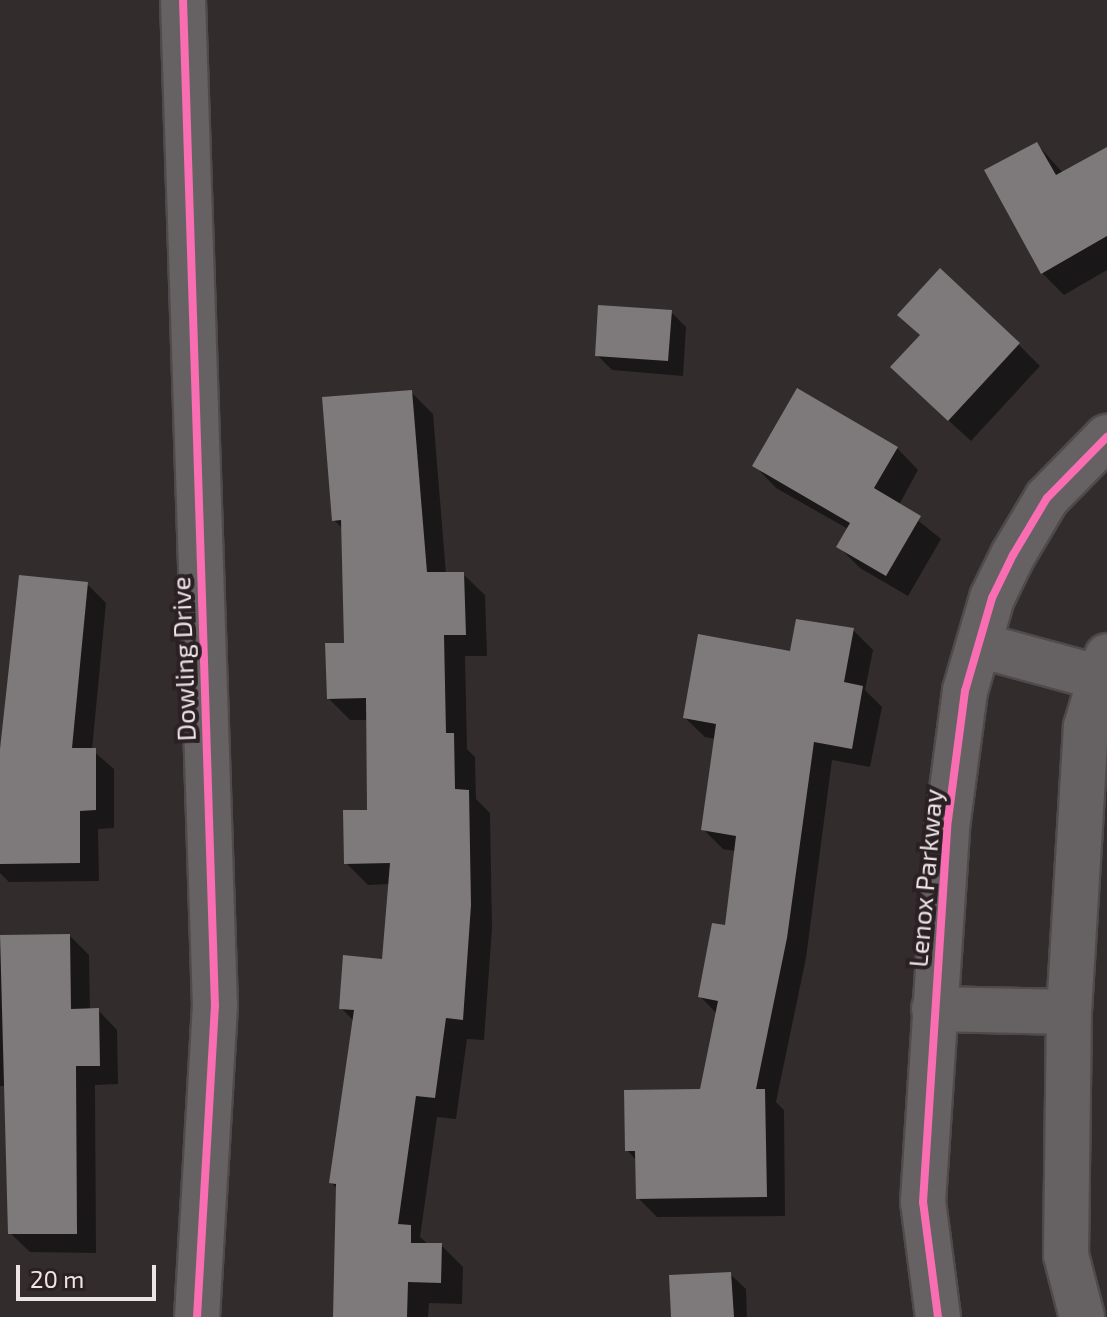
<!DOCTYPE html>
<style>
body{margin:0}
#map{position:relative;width:1107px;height:1317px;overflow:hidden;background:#322c2d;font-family:"Exo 2",sans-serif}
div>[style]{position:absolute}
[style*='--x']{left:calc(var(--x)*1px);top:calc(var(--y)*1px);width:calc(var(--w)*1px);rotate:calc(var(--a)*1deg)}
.shadow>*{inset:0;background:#0007}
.building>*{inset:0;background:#7e797a}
.roads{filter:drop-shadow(2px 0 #504a4c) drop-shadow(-2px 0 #504a4c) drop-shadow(0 2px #504a4c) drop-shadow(0 -2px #504a4c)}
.street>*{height:44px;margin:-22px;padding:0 22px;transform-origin:22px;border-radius:22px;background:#666263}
.cycleway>*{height:8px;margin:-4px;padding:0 4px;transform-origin:4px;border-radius:4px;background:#f96db3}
span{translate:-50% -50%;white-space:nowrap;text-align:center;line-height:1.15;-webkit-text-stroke:8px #2b2023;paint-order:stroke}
.street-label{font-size:26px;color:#ece4e6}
.scale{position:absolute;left:16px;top:1265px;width:140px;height:36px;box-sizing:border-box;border:4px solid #ece4e6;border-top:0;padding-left:10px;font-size:24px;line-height:28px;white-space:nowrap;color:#ece4e6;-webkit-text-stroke:6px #2b2023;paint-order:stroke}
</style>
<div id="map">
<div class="shadow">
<div style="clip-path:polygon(1037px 144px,1063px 173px,1107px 161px,1107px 270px,1064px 295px,1042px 273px)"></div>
<div style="clip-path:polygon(671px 312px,686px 327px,683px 376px,612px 370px,597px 355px)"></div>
<div style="clip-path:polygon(900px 315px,1018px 344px,1040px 366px,971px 441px,914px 389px,922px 337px)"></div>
<div style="clip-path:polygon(411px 392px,433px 414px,446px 574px,463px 574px,485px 595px,487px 656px,465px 656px,467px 749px,475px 757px,476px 799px,490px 813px,492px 928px,484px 1040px,467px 1039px,456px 1119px,437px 1117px,420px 1237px,429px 1245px,441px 1245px,463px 1267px,462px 1304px,429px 1303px,428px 1317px,337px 1317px,338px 1190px,331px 1182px,354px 1021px,342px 1009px,384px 961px,390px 884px,368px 885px,346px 863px,369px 812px,368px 720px,350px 720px,328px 698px,346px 644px,343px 529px,334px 520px)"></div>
<div style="clip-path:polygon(897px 448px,918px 470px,899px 505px,941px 539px,908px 596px,860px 568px,838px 546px,848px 529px,776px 488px,755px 466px)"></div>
<div style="clip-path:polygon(87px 584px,106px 603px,92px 750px,114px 769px,114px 828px,98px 829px,99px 881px,9px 882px,0 873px,0 751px)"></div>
<div style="clip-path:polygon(853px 630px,873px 650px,865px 690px,882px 707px,870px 767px,832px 760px,806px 958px,776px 1102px,784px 1110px,785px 1216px,657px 1217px,638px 1198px,637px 1161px,627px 1150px,702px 1091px,717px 1014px,700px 996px,727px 928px,736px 851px,723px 849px,703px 829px,716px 739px,705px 737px,685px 718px,792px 654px)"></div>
<div style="clip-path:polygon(70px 936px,89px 955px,90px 1011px,98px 1010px,117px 1030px,118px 1084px,95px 1085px,96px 1253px,30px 1252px,10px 1233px,9px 1086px,0 1086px,0 937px)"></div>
<div style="clip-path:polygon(730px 1274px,746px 1289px,747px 1317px,673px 1317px)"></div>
</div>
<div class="building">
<div style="clip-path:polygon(1037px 142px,1056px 175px,1107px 147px,1107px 236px,1041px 274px,984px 170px)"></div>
<div style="clip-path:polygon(940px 268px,1020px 343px,948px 421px,890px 367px,920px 335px,897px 315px)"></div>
<div style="clip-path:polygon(598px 305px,672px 310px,668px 361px,595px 356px)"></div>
<div style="clip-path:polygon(797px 388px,898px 447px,874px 488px,921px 516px,886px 576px,836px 547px,850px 523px,752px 466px)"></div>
<div style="clip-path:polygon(412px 390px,427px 572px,464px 572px,466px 635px,444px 635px,446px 733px,454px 733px,455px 789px,469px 790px,471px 905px,463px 1020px,446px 1018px,435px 1098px,416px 1096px,398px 1224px,411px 1225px,411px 1243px,442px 1243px,441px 1283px,408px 1282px,407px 1317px,333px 1317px,336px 1184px,329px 1183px,354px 1010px,339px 1009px,343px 955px,382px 959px,390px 863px,344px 864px,343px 810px,367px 810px,366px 698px,327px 699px,325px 643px,344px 643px,341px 520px,332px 521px,322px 397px)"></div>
<div style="clip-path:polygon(19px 575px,88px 582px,72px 748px,96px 748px,96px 810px,80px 811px,80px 863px,0 864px,0 749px)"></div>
<div style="clip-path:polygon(796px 619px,854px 628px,844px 682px,863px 686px,852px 749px,814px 742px,787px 938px,756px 1089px,765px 1089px,767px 1197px,636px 1199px,635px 1151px,625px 1151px,624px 1090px,700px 1089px,718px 1001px,698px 997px,712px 923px,725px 925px,736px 836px,701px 830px,716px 724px,683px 718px,698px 634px,790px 651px)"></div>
<div style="clip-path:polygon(70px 934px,71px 1009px,99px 1008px,100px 1066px,76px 1066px,77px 1234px,8px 1234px,0 935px)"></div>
<div style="clip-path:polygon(731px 1272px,734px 1317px,671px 1317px,669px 1275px)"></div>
</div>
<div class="roads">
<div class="street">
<div style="--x:183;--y:0;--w:1006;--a:88.18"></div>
<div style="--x:215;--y:1005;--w:313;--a:93.3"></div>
<div style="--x:979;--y:645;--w:122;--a:15.2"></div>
<div style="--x:934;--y:1009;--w:135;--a:1.3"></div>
<div style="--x:938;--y:1317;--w:116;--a:-97.4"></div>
<div style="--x:923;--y:1202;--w:383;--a:-86.3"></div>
<div style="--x:948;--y:820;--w:130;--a:-82.5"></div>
<div style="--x:965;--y:691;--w:97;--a:-73.8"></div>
<div style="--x:992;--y:598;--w:48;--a:-64"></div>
<div style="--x:1013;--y:555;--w:66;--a:-59.2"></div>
<div style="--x:1047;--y:498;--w:86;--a:-45.5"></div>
<div style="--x:1082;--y:1317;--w:64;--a:-104.5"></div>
<div style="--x:1066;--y:1255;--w:243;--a:-89.3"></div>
<div style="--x:1069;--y:1012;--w:286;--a:-86.6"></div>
<div style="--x:1086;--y:727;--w:74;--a:-73.5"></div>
</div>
</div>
<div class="cycleway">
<div style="--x:183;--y:0;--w:1006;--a:88.18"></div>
<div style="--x:215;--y:1005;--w:313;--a:93.3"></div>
<div style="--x:938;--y:1317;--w:116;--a:-97.4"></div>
<div style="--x:923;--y:1202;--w:383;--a:-86.3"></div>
<div style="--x:948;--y:820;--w:130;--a:-82.5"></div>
<div style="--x:965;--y:691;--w:97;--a:-73.8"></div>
<div style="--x:992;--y:598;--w:48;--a:-64"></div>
<div style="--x:1013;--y:555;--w:66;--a:-59.2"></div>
<div style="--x:1047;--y:498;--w:86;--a:-45.5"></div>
</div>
<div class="street-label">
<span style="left:183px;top:659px;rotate:-92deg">Dowling Drive</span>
<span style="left:925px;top:878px;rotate:-85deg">Lenox Parkway</span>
</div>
<div class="scale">20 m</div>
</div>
